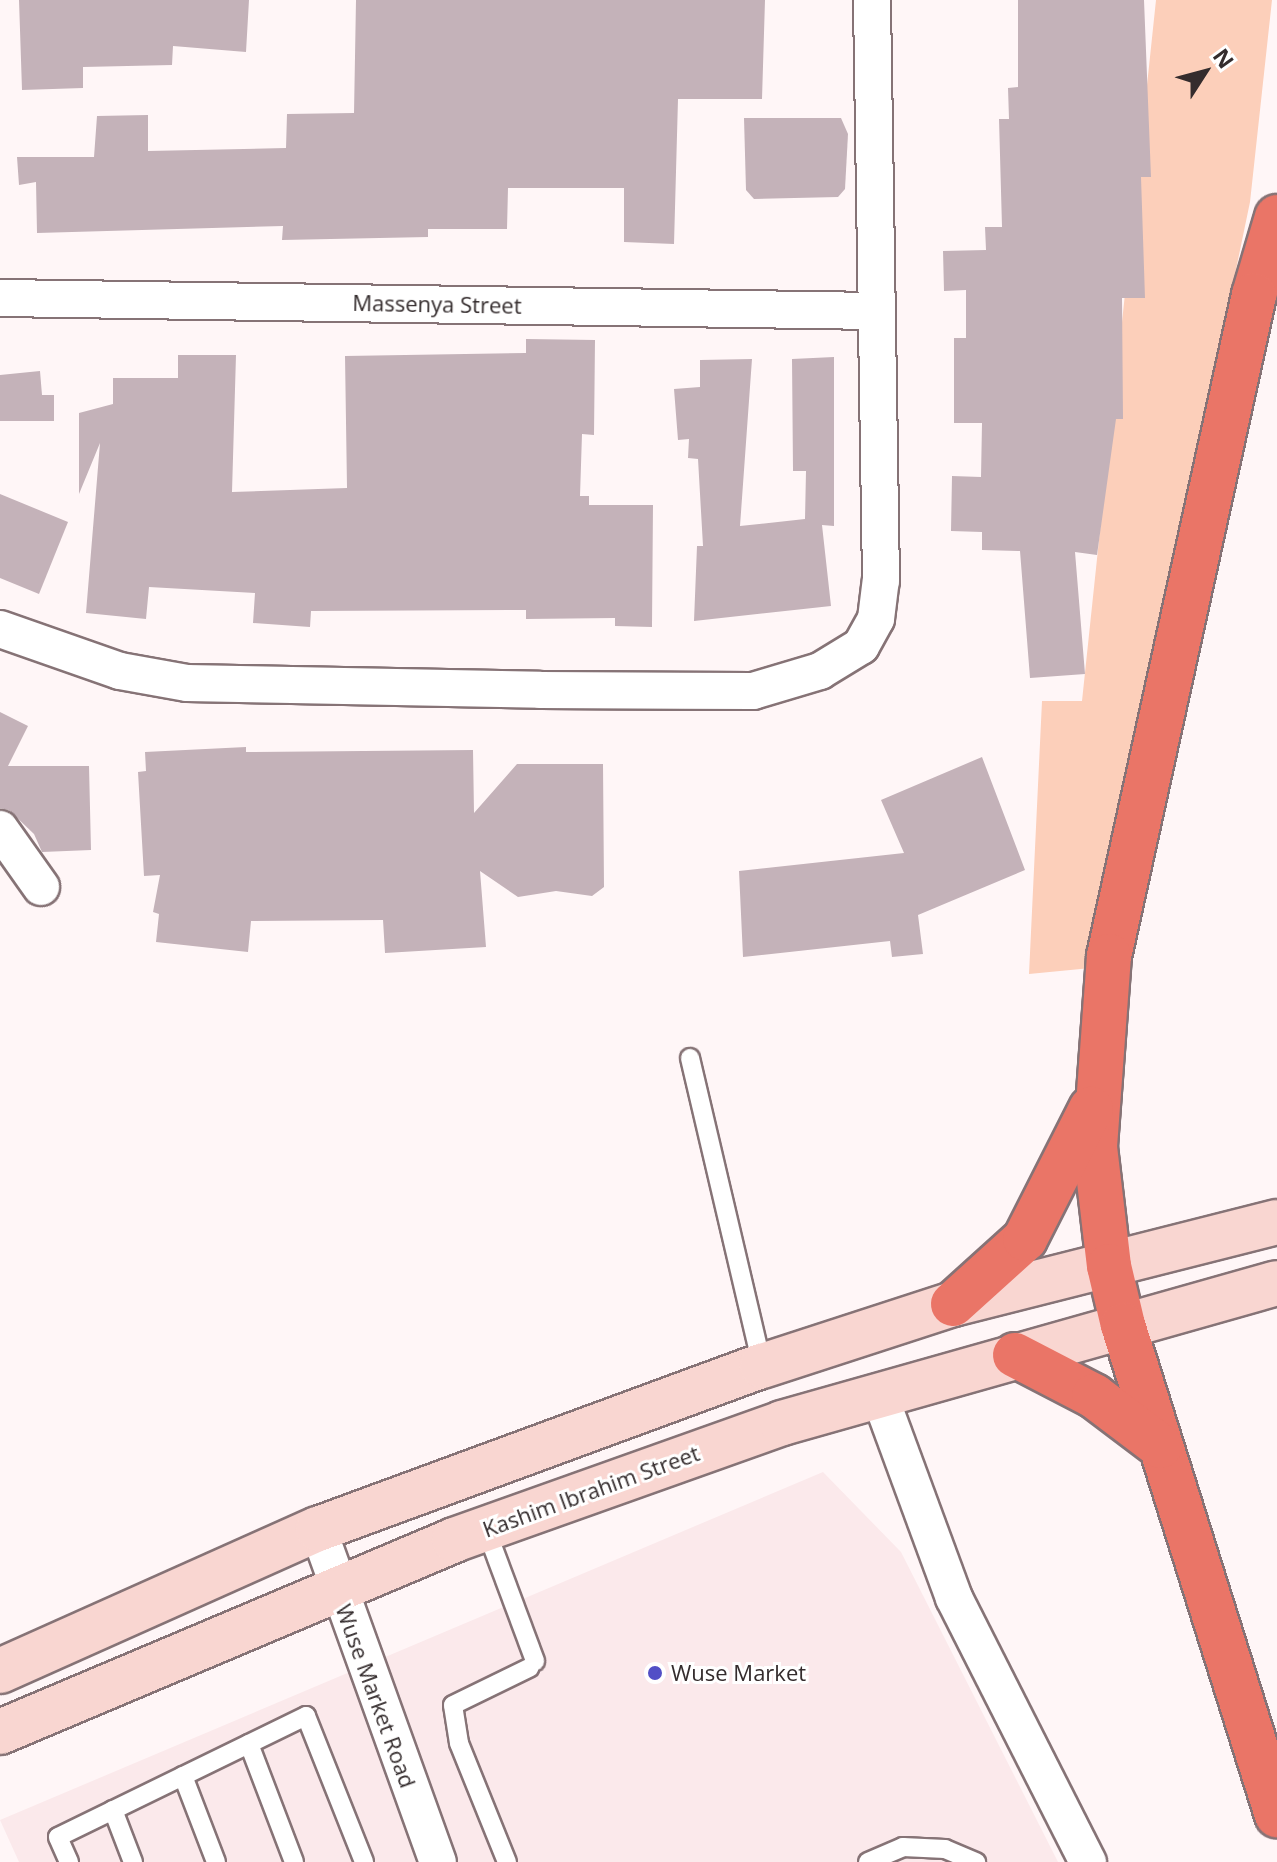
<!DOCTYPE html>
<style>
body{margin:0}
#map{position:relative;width:1277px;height:1862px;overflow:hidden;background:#fff6f7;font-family:"Open Sans",sans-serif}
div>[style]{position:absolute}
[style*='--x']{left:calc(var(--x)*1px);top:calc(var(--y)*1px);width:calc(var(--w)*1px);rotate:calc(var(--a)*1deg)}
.built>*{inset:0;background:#fbe9eb}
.green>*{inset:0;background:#fccfba}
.building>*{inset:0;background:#c4b2b9}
.roads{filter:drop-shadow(2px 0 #867376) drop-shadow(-2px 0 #867376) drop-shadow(0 2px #867376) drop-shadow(0 -2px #867376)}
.lane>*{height:18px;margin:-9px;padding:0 9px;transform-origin:9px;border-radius:9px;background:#fff}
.street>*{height:36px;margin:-18px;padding:0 18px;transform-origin:18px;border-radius:18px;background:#fff}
.secondary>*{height:44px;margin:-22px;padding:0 22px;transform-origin:22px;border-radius:22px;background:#f9d6d1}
.highway>*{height:44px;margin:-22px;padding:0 22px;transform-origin:22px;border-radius:22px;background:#ea7567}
.dots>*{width:22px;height:22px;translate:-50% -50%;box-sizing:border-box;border:4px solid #fff;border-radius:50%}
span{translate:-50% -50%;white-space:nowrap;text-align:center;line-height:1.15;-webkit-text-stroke:6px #fff;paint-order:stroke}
.street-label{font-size:22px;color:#342c2d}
.poi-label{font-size:22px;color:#342c2d}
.left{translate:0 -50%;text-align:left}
.north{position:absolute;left:1165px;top:32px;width:80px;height:80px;-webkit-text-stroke:6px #fff;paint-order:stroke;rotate:54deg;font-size:22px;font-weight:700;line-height:32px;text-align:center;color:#342c2d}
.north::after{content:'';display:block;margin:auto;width:28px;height:36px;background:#342c2d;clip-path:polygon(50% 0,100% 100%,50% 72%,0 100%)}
</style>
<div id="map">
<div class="built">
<div style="clip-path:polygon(823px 1472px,901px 1552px,1058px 1862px,19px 1862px,0 1820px)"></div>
</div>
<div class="green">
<div style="clip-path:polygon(1156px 0,1272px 0,1250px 202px,1091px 968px,1029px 974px,1042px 701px,1082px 701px)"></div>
</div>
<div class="building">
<div style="clip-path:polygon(19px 0,249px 0,246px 52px,173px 46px,172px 65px,83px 67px,83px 88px,22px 90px)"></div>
<div style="clip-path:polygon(356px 0,765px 0,762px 99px,678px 99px,674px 244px,624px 242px,624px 188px,508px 188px,507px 229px,428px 229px,428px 237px,282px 240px,283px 226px,37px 233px,36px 182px,19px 185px,17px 157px,94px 157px,97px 116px,148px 115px,148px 151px,286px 148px,287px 114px,354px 113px)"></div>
<div style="clip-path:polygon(1018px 0,1144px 0,1151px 177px,1141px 177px,1145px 298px,1122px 298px,1123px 419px,1116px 419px,1097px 555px,1075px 552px,1085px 674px,1030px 678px,1020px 551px,982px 550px,982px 532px,951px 531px,952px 476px,981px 477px,982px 423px,954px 423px,954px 338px,966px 338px,966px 290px,944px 291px,943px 251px,986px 250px,985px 227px,1002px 227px,999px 119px,1009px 119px,1008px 88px,1018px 87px)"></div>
<div style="clip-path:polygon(744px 118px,841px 118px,848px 134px,845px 189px,838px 197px,754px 199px,746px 190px)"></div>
<div style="clip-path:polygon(526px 339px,595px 340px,594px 435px,582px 434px,580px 496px,589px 496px,589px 505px,653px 505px,652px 627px,615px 626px,615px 618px,526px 619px,526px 610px,311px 611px,310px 627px,253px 623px,255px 593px,149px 587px,146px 619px,86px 613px,100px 443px,79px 494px,79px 413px,113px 404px,113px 378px,178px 378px,178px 355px,236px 355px,232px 492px,347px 488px,345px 356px,526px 353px)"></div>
<div style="clip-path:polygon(834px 357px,834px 526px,822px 525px,831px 606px,694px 621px,697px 546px,703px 546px,698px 459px,688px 458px,689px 439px,678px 440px,674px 389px,700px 387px,700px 360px,752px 359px,740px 526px,805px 519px,806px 471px,793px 471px,792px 359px)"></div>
<div style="clip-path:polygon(40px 371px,42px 395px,54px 395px,54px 421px,0 421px,0 375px)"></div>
<div style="clip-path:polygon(0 494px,68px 522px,39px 594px,0 578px)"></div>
<div style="clip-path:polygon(0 712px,28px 726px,8px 766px,89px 766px,91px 850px,42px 852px,34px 834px,9px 810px,0 808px)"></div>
<div style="clip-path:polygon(246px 747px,246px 752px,473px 750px,474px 813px,517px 764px,603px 764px,604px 887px,592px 896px,556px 891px,518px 897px,480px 871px,486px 947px,385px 953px,383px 920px,251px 921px,248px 952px,156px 942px,159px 914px,153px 912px,160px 875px,144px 876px,138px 772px,146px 771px,145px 752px)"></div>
<div style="clip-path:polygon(982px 757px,1025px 870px,918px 915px,923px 954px,892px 957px,890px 941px,743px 957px,739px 871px,904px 853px,881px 800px)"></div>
</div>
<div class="roads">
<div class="lane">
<div style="--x:690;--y:1058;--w:316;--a:76.8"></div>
<div style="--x:486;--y:1529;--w:141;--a:69.6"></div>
<div style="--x:249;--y:1744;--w:126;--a:69.1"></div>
<div style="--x:183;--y:1776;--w:92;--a:69"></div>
<div style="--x:113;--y:1810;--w:56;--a:69"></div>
<div style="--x:69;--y:1862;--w:27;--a:-114"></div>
<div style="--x:58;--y:1837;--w:276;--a:-26"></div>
<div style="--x:306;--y:1716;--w:157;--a:68.3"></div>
<div style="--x:507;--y:1862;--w:128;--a:-112"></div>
<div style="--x:459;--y:1743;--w:38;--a:-99"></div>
<div style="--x:453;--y:1705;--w:85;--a:-26"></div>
<div style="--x:868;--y:1862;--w:38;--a:-23"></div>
<div style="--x:903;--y:1847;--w:42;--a:2.7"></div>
<div style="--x:945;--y:1849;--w:34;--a:23"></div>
</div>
<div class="street">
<div style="--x:0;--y:298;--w:875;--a:0.85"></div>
<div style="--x:0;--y:629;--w:127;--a:19.3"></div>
<div style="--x:120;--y:671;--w:68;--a:10.2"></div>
<div style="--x:187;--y:683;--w:353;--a:1.1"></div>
<div style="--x:540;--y:690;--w:213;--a:0.3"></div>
<div style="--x:753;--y:691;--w:70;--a:-16.6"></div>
<div style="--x:820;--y:671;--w:48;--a:-31.4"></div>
<div style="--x:861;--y:646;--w:31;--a:-61"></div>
<div style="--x:876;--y:619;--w:38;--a:-83"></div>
<div style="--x:881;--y:581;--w:581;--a:-90.89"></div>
<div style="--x:0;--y:829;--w:71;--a:54.7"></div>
<div style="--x:879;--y:1394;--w:217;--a:69.8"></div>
<div style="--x:954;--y:1598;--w:296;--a:63.1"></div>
<div style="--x:318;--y:1529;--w:354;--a:70.2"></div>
</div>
<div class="secondary">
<div style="--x:0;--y:1671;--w:348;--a:-24.1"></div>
<div style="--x:318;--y:1529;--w:473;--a:-20.2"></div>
<div style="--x:762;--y:1366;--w:201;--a:-18"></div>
<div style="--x:953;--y:1304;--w:334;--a:-14.2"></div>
<div style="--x:0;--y:1732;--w:493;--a:-22.9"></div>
<div style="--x:454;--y:1540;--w:348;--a:-19.6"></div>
<div style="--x:782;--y:1423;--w:514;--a:-15.79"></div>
</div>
<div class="highway">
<div style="--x:1277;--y:217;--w:81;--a:106.4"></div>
<div style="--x:1254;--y:295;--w:677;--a:102.37"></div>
<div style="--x:1109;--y:956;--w:192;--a:94.2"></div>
<div style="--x:1095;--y:1147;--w:120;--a:83.3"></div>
<div style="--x:1109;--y:1266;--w:61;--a:76.7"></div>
<div style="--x:1123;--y:1325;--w:514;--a:72.55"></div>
<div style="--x:953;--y:1304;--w:97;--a:-42.1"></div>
<div style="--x:1025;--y:1239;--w:146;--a:-63.1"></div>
<div style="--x:1015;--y:1355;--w:89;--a:27.4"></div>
<div style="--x:1094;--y:1396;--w:83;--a:37.1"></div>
</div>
</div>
<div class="dots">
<div style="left:655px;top:1673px;background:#524fc6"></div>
</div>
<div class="street-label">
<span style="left:437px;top:304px;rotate:1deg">Massenya Street</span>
<span style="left:591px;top:1491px;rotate:-20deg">Kashim Ibrahim Street</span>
<span style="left:376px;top:1696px;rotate:70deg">Wuse Market Road</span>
</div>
<div class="poi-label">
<span class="left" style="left:671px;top:1673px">Wuse Market</span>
</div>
<div class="north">N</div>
</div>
